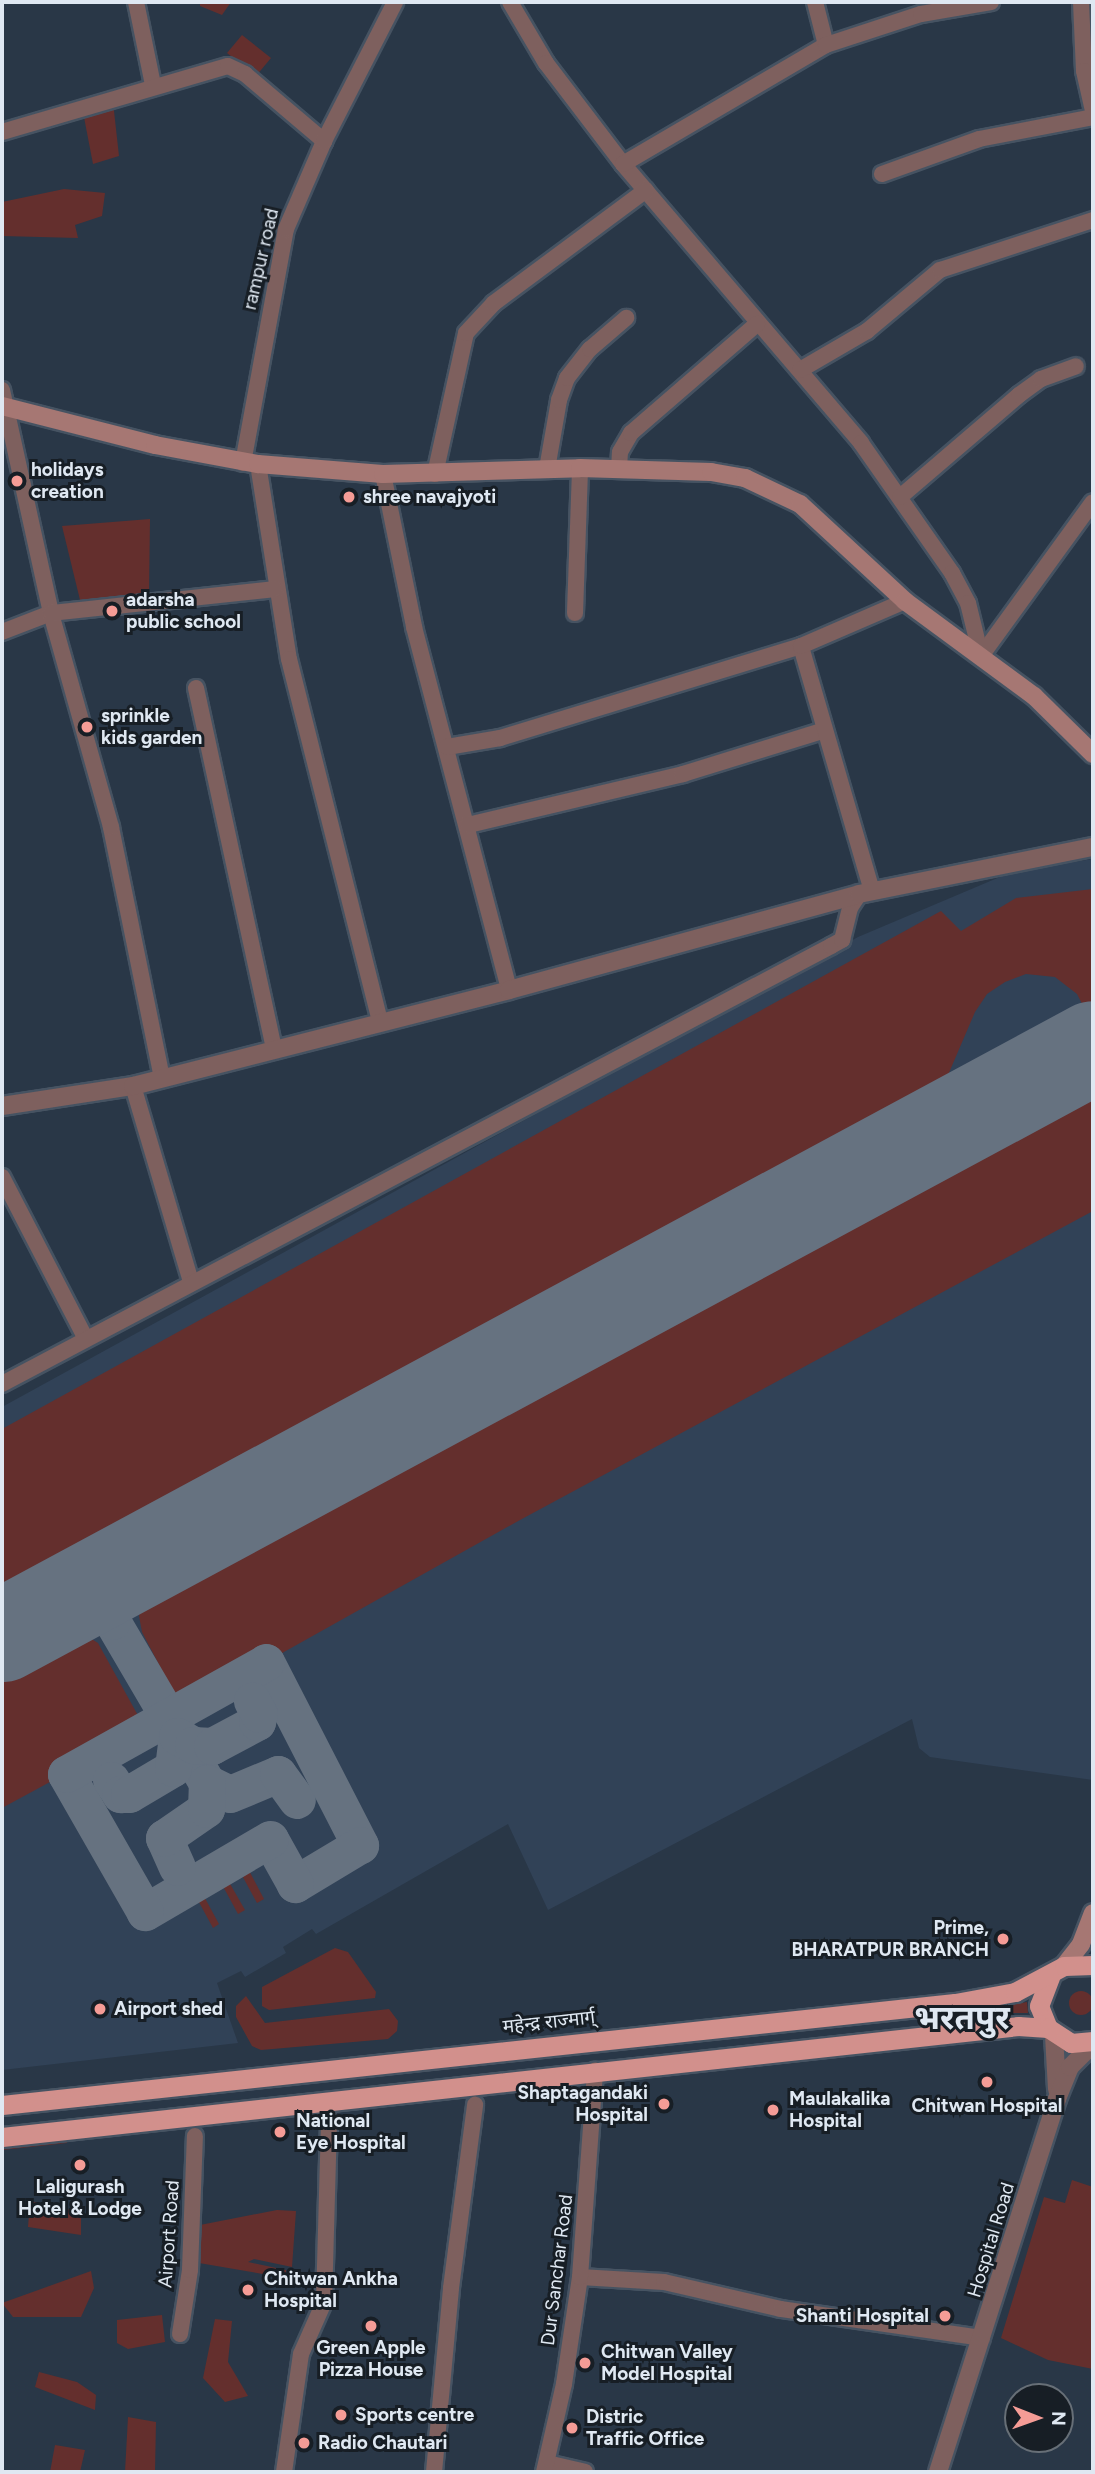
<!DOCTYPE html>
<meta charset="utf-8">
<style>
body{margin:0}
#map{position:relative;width:1095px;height:2474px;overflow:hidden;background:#293747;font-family:Figtree,"Noto Sans Devanagari",sans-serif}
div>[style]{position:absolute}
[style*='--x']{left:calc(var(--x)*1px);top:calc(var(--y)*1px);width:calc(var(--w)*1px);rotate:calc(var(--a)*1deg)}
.built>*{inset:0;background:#314257}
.green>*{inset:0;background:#642f2d}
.round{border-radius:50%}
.taxiway>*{height:37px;margin:-18.5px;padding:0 18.5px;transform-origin:18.5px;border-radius:18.5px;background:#667280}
.runway>*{height:93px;margin:-46.5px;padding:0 46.5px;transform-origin:46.5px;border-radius:46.5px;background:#667280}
.roads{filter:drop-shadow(2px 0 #465362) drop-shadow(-2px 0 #465362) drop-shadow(0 2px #465362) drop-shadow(0 -2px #465362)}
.minor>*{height:16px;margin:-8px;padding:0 8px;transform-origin:8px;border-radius:8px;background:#7e605e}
.tertiary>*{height:18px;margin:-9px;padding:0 9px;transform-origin:9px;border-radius:9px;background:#7e605e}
.secondary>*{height:18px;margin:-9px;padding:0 9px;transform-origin:9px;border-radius:9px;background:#a67773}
.trunk>*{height:19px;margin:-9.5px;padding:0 9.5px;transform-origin:9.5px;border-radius:9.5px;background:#d2908c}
.dots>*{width:19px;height:19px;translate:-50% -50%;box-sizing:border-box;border:4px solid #171e25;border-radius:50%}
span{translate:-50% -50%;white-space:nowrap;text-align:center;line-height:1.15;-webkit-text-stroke:6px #171e25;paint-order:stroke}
.street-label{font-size:19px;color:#dfe8f2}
.poi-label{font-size:19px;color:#dfe8f2;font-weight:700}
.left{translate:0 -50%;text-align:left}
.right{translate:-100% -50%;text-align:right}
.town-label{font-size:33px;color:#dfe8f2;font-weight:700}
.frame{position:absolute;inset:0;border:4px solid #dfe8f2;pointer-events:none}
.north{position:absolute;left:1004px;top:2383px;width:70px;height:70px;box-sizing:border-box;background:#171e25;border:2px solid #676f77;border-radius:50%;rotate:91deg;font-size:19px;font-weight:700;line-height:28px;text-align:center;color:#dfe8f2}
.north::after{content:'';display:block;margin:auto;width:24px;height:32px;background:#f59c96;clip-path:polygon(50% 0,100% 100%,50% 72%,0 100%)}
</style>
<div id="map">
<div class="built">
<div style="clip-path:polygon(1093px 859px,1093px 1780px,930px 1757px,919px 1748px,912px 1719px,548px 1910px,508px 1824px,316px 1934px,312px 1929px,283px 1947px,286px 1953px,245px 1977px,241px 1971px,217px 1983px,238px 2043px,2px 2070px,2px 1407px,858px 937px,1014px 871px)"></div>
</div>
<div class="green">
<div style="clip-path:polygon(200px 2px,231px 2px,222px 15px,200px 6px)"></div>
<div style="clip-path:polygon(242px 35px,271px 58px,256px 76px,227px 53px)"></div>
<div style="clip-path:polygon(113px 102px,119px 156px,93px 164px,83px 112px)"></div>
<div style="clip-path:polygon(64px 189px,105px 193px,102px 216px,75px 225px,78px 238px,2px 236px,2px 202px)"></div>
<div style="clip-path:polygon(150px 519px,149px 595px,80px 600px,62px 526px)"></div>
<div style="clip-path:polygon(1093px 889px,1093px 1025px,1077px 994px,1055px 977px,1026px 974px,1005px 982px,987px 994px,975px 1012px,945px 1082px,2px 1592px,2px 1429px,941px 911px,961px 931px,1016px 898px)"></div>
<div style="clip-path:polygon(1093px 1072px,1093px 1211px,520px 1520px,182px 1709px,142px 1632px,139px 1616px,141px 1602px,157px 1579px)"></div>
<div style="clip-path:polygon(62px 1631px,82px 1633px,98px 1643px,146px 1730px,2px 1808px,2px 1663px)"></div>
<div style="clip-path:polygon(270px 1849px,289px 1884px,281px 1889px,262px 1854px)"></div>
<div style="clip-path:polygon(245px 1863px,264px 1899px,257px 1903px,238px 1868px)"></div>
<div style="clip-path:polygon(225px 1875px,245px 1910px,238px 1914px,219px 1879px)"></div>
<div style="clip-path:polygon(200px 1889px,219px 1924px,213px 1928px,194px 1893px)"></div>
<div style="clip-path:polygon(335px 1948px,348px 1952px,376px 1992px,375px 1998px,269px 2010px,262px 2006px,262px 1987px)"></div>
<div class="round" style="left:1069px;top:1991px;width:24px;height:24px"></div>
<div style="clip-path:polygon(246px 1996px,265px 2023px,389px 2009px,398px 2021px,397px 2031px,388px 2039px,261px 2050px,252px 2046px,236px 2017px,236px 2006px)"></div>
<div style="clip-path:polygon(1027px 2002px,1028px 2013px,1000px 2013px,1000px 2007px)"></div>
<div style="clip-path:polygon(66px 2136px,67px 2143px,2px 2150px,2px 2146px)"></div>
<div style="clip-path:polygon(1072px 2180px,1093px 2187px,1093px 2369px,1048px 2360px,1001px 2338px,1044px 2197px,1065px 2203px)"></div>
<div style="clip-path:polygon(30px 2201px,81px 2212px,81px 2235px,28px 2227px)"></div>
<div style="clip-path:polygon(277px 2210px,296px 2211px,292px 2267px,254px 2259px,248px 2262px,286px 2270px,286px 2278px,199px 2263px,200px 2225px)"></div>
<div style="clip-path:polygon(91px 2271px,94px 2288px,81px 2317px,13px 2317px,2px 2303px)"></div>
<div style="clip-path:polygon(162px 2315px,165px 2342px,128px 2349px,117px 2343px,117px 2320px)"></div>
<div style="clip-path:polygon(215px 2319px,232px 2321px,228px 2362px,248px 2396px,225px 2402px,203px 2378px)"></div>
<div style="clip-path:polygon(39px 2372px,77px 2382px,96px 2395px,95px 2410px,35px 2387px)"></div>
<div style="clip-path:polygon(128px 2417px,156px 2422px,155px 2472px,125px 2472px)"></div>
<div style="clip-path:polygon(55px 2445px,85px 2450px,80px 2472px,50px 2472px)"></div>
</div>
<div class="taxiway">
<div style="--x:56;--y:1606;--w:28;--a:-8"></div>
<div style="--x:84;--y:1602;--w:34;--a:34"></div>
<div style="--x:112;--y:1621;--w:188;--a:59.6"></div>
<div style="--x:207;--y:1783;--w:25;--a:26"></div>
<div style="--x:230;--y:1794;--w:52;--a:-22.6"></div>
<div style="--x:278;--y:1774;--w:32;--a:54"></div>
<div style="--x:112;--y:1621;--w:25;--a:-97"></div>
<div style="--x:109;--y:1596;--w:13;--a:-72"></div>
<div style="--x:113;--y:1584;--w:31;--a:-42"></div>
<div style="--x:266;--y:1662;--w:206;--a:62.8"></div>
<div style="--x:360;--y:1845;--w:76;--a:149"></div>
<div style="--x:295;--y:1884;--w:51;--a:-119.1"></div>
<div style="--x:270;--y:1839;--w:145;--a:149.7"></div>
<div style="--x:145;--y:1912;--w:159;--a:-119.8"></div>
<div style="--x:66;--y:1774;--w:229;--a:-29.2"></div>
<div style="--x:111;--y:1780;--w:17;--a:57"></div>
<div style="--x:120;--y:1794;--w:9;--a:0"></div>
<div style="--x:129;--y:1794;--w:51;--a:-30.6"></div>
<div style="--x:173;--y:1768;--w:32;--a:-83"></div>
<div style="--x:177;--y:1736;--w:18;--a:29"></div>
<div style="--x:193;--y:1745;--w:19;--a:3"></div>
<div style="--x:212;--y:1746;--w:51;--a:-28.1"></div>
<div style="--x:257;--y:1722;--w:8;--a:-76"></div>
<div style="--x:259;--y:1714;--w:15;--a:-118"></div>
<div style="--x:177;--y:1867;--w:32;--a:-114"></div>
<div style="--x:164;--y:1838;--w:51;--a:-34.6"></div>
<div style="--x:206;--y:1809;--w:26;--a:-88"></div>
</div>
<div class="runway">
<div style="--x:2;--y:1635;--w:1239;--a:-28.32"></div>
</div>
<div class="roads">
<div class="minor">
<div style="--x:136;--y:2;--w:85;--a:78.4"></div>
<div style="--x:510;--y:2;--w:71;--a:59.5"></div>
<div style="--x:546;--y:63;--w:127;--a:52.7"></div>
<div style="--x:623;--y:164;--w:367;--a:49.5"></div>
<div style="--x:861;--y:443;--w:159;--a:55"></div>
<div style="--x:952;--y:573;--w:34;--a:62"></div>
<div style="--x:968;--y:603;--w:55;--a:76.2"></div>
<div style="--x:815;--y:2;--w:44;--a:75.7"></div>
<div style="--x:1081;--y:2;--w:69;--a:87.5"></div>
<div style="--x:1084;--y:71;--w:41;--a:77.3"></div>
<div style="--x:2;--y:132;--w:235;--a:-16.3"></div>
<div style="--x:228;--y:66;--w:19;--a:25"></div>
<div style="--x:245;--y:74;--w:104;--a:40.3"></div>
<div style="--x:623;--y:164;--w:235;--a:-30.4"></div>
<div style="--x:826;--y:45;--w:100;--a:-18.1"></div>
<div style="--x:921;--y:14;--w:71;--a:-9.7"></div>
<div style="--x:882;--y:174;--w:103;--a:-19.8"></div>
<div style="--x:979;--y:139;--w:116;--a:-10.9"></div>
<div style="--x:800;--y:370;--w:78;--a:-30.2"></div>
<div style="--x:867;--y:331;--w:95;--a:-39.9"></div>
<div style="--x:940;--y:270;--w:161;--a:-18.1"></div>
<div style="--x:2;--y:390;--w:228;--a:77.6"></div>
<div style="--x:51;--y:613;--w:53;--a:158.8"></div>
<div style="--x:243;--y:463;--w:238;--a:-79.6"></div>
<div style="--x:286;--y:229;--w:96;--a:-66.6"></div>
<div style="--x:324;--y:141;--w:156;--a:-62.9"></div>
<div style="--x:258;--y:464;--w:197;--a:81"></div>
<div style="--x:289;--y:659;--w:374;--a:75.9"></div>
<div style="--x:547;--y:469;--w:70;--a:-80.1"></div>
<div style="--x:559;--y:400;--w:23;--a:-70"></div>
<div style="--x:567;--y:378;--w:37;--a:-52"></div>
<div style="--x:590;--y:349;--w:48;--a:-40.7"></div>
<div style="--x:619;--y:470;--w:18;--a:-87"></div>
<div style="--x:620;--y:452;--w:22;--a:-60"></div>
<div style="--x:631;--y:433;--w:167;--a:-40.9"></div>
<div style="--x:383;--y:474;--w:156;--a:78.5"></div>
<div style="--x:414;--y:627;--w:375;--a:75.3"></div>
<div style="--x:435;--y:474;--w:144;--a:-77.6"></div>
<div style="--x:466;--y:333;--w:41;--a:-47"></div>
<div style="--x:494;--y:303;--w:189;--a:-36.6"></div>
<div style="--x:900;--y:497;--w:157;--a:-40.6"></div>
<div style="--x:1019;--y:395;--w:27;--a:-36"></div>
<div style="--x:1041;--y:379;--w:37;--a:-20"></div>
<div style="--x:575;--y:613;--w:145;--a:-88"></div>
<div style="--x:981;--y:656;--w:190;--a:-54"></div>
<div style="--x:196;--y:688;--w:369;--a:77.8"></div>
<div style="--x:447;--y:747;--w:54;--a:-9.6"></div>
<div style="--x:500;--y:738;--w:315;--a:-17"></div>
<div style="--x:468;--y:825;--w:221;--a:-13.3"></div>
<div style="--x:683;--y:774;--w:145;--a:-17.2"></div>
<div style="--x:872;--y:891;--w:255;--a:-106.2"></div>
<div style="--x:801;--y:646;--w:113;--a:-23.4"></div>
<div style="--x:162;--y:1078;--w:256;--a:-101.5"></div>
<div style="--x:111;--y:827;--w:222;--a:-105.7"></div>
<div style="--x:51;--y:613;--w:225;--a:-6.1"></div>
<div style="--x:133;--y:1086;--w:204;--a:73.5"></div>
<div style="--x:2;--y:1177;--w:182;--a:62.6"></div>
<div style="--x:2;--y:1384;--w:938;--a:-27.85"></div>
<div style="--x:831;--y:946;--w:13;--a:-29"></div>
<div style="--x:842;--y:940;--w:33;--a:-76"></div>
<div style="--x:850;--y:908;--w:17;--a:-57"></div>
<div style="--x:580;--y:2277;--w:84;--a:3.4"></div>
<div style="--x:664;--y:2282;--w:120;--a:13"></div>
<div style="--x:781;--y:2309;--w:203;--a:8.2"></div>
<div style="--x:180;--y:2334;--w:65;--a:-81.1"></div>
<div style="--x:190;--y:2270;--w:134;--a:-87.9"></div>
<div style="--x:547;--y:2463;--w:39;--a:13"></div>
<div style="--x:284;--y:2472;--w:119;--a:-81.8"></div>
<div style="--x:301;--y:2354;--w:57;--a:-66.1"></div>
<div style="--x:324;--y:2302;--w:181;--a:-88.4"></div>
<div style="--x:434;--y:2472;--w:185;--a:-84.7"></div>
<div style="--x:451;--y:2288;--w:185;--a:-82.5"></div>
<div style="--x:544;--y:2472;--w:90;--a:-77.2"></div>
<div style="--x:564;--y:2384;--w:108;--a:-81.5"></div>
<div style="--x:580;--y:2277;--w:207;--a:-85.8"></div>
</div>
<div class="tertiary">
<div style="--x:2;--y:1106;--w:133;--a:-8.7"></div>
<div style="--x:133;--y:1086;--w:388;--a:-14.3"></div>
<div style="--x:509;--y:990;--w:363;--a:-15.3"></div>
<div style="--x:859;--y:894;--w:239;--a:-11.4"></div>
<div style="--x:1054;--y:2035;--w:54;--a:86.8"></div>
<div style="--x:938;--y:2472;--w:392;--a:-72.3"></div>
<div style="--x:1057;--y:2099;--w:35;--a:-68"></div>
<div style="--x:1070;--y:2067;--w:33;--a:-45"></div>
</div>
<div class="secondary">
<div style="--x:2;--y:406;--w:158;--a:14.3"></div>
<div style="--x:155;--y:445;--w:105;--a:10.5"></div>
<div style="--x:258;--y:464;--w:125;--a:4.6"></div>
<div style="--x:383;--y:474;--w:197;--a:-1.7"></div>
<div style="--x:580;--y:468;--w:131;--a:1.7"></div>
<div style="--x:711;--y:472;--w:35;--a:10"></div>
<div style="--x:745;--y:478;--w:61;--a:25.3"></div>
<div style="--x:800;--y:504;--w:143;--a:42.7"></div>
<div style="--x:905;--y:601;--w:160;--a:36.4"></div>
<div style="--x:1034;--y:696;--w:83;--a:44.5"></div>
<div style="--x:1064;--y:1966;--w:28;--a:-52"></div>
<div style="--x:1081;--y:1944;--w:33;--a:-69"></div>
</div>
<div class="trunk">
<div style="--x:1048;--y:2028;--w:24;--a:-112"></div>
<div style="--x:1039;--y:2006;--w:33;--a:-69"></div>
<div style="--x:2;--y:2105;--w:958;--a:-6.11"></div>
<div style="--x:955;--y:2003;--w:61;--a:-10.4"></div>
<div style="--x:1015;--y:1992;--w:55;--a:-28"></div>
<div style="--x:1064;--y:1966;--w:29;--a:-2"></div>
<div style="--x:2;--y:2137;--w:1022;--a:-6.23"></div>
<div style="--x:1018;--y:2026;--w:30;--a:4"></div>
<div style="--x:1048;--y:2028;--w:27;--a:33"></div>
<div style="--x:1071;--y:2043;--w:22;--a:-5"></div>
</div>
</div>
<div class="dots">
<div style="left:17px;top:481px;background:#f59c96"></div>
<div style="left:349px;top:497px;background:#f59c96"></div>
<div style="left:112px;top:611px;background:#f59c96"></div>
<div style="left:87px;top:727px;background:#f59c96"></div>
<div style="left:1003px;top:1939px;background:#f59c96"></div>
<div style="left:100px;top:2009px;background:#f59c96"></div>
<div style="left:987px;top:2082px;background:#f59c96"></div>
<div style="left:664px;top:2104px;background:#f59c96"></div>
<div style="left:773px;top:2110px;background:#f59c96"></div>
<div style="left:280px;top:2132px;background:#f59c96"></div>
<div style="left:80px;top:2165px;background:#f59c96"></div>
<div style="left:248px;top:2290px;background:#f59c96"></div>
<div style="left:945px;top:2316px;background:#f59c96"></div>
<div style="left:371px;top:2326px;background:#f59c96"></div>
<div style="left:585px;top:2363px;background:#f59c96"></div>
<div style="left:341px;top:2415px;background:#f59c96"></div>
<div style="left:572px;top:2428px;background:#f59c96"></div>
<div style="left:304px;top:2443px;background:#f59c96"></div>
</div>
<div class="street-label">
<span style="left:261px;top:259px;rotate:-77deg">rampur road</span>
<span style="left:549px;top:2022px;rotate:-6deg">महेन्द्र राज्मार्ग्</span>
<span style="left:169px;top:2234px;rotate:-86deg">Airport Road</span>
<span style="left:991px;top:2240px;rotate:-73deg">Hospital Road</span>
<span style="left:557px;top:2270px;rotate:-83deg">Dur Sanchar Road</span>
</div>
<div class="poi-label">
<span class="left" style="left:31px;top:481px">holidays<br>creation</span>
<span class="left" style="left:363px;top:497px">shree navajyoti</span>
<span class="left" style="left:126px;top:611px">adarsha<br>public school</span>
<span class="left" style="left:101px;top:727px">sprinkle<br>kids garden</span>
<span class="right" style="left:989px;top:1939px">Prime,<br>BHARATPUR BRANCH</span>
<span class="left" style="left:114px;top:2009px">Airport shed</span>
<span class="right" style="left:648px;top:2104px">Shaptagandaki<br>Hospital</span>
<span class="left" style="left:789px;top:2110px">Maulakalika<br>Hospital</span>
<span style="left:987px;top:2106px">Chitwan Hospital</span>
<span class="left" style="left:296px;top:2132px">National<br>Eye Hospital</span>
<span style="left:80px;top:2198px">Laligurash<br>Hotel &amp; Lodge</span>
<span class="left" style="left:264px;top:2290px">Chitwan Ankha<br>Hospital</span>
<span class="right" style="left:929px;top:2316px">Shanti Hospital</span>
<span style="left:371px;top:2359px">Green Apple<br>Pizza House</span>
<span class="left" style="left:601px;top:2363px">Chitwan Valley<br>Model Hospital</span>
<span class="left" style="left:355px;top:2415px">Sports centre</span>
<span class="left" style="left:586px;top:2428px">Distric<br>Traffic Office</span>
<span class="left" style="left:318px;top:2443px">Radio Chautari</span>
</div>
<div class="town-label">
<span style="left:962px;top:2018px">भरतपुर</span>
</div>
<div class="frame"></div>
<div class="north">N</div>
</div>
